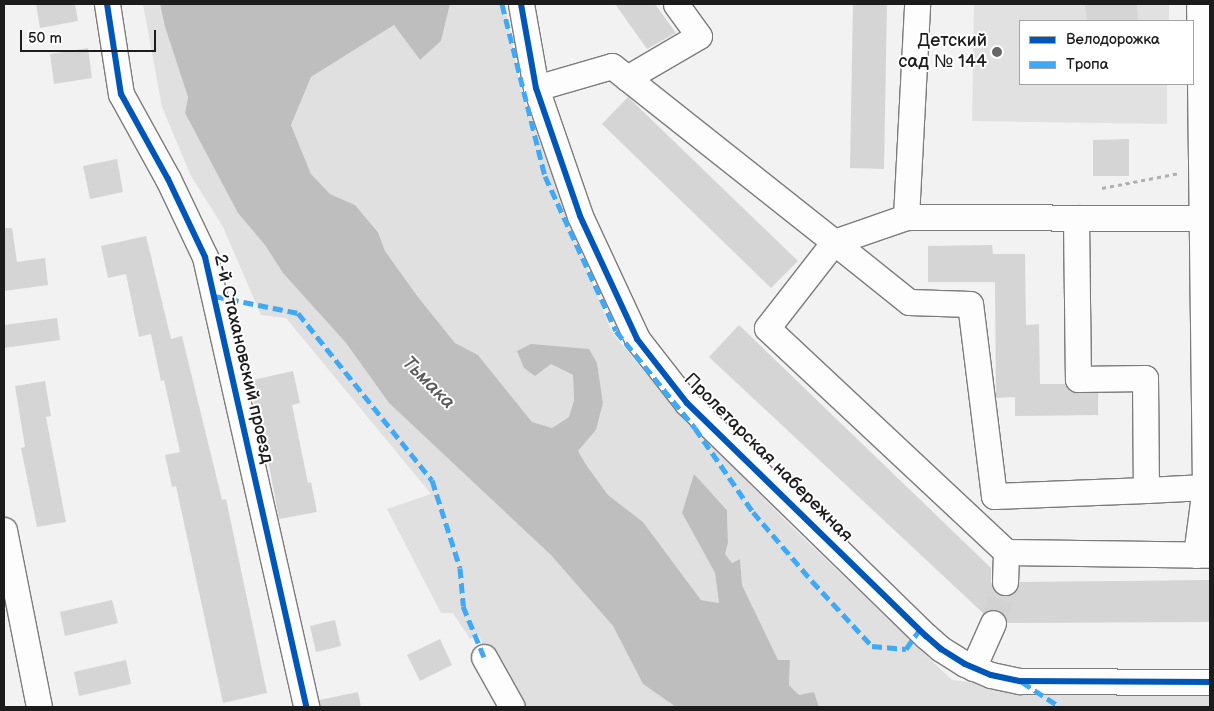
<!DOCTYPE html>
<meta charset="utf-8">
<style>
body{margin:0}
#map{position:relative;width:1214px;height:711px;overflow:hidden;background:#f2f2f2;font-family:"Balsamiq Sans",sans-serif}
div>[style]{position:absolute}
[style*='--x']{left:calc(var(--x)*1px);top:calc(var(--y)*1px);width:calc(var(--w)*1px);rotate:calc(var(--a)*1deg)}
.built>*{inset:0;background:#e1e1e1}
.green>*{inset:0;background:#e0e0e0}
.water>*{inset:0;background:#bebebe}
.building>*{inset:0;background:#d5d5d5}
.minor-tunnel>*{height:25px;margin-top:-12.5px;transform-origin:0;background:repeating-linear-gradient(90deg,#d2d2d2 0 25px,transparent 0 37px)}
.path>*{height:3px;margin-top:-1.5px;transform-origin:0;background:repeating-linear-gradient(90deg,#b0b0b0 0 4px,transparent 0 8px)}
.roads{filter:drop-shadow(1px 0 #7c7c7c) drop-shadow(-1px 0 #7c7c7c) drop-shadow(0 1px #7c7c7c) drop-shadow(0 -1px #7c7c7c)}
.minor>*{height:25px;margin:-12.5px;padding:0 12.5px;transform-origin:12.5px;border-radius:12.5px;background:#fdfdfd}
.quiet>*{height:5px;margin-top:-2.5px;transform-origin:0;background:repeating-linear-gradient(90deg,#3fa9f5 0 10px,transparent 0 15px)}
.cycleway>*{height:6px;margin:-3px;padding:0 3px;transform-origin:3px;border-radius:3px;background:#0057b8}
.dots>*{width:14px;height:14px;translate:-50% -50%;box-sizing:border-box;border:2px solid #fff;border-radius:50%}
span{translate:-50% -50%;white-space:nowrap;text-align:center;line-height:1.15;-webkit-text-stroke:4px #fff;paint-order:stroke}
.poi-label{font-size:18px;color:#1c1c1c}
.right{translate:-100% -50%;text-align:right}
.street-label{font-size:18px;color:#1c1c1c}
.water-label{font-size:19px;color:#5b5b5b;font-style:italic}
.frame{position:absolute;inset:0;border:5px solid #1c1c1c;pointer-events:none}
.legend{position:absolute;left:1019px;top:20px;width:175px;height:65px;box-sizing:border-box;background:#fff;border:1px solid #a4a4a4;margin:0;padding:6px 9px;list-style:none;font-size:15px;color:#1c1c1c}
.legend li{display:flex;align-items:center;gap:10px;height:25px}
.legend b{width:25px;border:1px solid #a4a4a4}
.scale{position:absolute;left:20px;top:30px;width:136px;height:22px;box-sizing:border-box;border:2px solid #1c1c1c;border-top:0;padding-left:6px;font-size:15px;line-height:18px;white-space:nowrap;color:#1c1c1c;-webkit-text-stroke:4px #fff;paint-order:stroke}
</style>
<div id="map">
<div class="built">
<div style="clip-path:polygon(974px 4px,1169px 4px,1169px 21px,1020px 21px,1020px 84px,1167px 84px,1167px 124px,972px 121px)"></div>
</div>
<div class="green">
<div style="clip-path:polygon(143px 4px,160px 4px,165px 27px,188px 97px,185px 113px,283px 273px,346px 343px,389px 403px,552px 555px,613px 626px,643px 684px,676px 707px,520px 707px,478px 635px,470px 639px,453px 613px,441px 613px,387px 509px,431px 494px,286px 318px,261px 315px,223px 227px,191px 176px,162px 107px)"></div>
<div style="clip-path:polygon(450px 4px,505px 4px,522px 94px,611px 331px,673px 406px,789px 524px,952px 680px,1018px 688px,1210px 691px,1210px 707px,819px 707px,814px 693px,799px 695px,789px 685px,790px 660px,778px 661px,742px 585px,740px 559px,732px 563px,725px 554px,728px 543px,727px 509px,694px 475px,682px 513px,715px 573px,719px 603px,701px 600px,643px 522px,608px 495px,587px 466px,578px 451px,596px 430px,603px 403px,597px 363px,589px 349px,573px 349px,551px 364px,573px 375px,574px 400px,569px 417px,552px 428px,532px 422px,478px 355px,455px 343px,418px 297px,385px 251px,378px 231px,355px 205px,330px 194px,311px 174px,291px 125px,311px 77px,394px 25px,420px 60px,441px 41px)"></div>
</div>
<div class="water">
<div style="clip-path:polygon(160px 4px,450px 4px,441px 41px,420px 60px,394px 25px,311px 77px,291px 125px,311px 174px,330px 194px,355px 205px,378px 232px,385px 251px,418px 297px,455px 343px,478px 355px,532px 422px,552px 428px,569px 417px,574px 400px,573px 375px,551px 364px,535px 376px,524px 368px,517px 351px,531px 344px,589px 349px,597px 363px,603px 403px,596px 430px,578px 451px,587px 466px,608px 495px,643px 522px,701px 600px,719px 603px,715px 573px,682px 513px,694px 474px,727px 510px,728px 543px,725px 554px,732px 563px,740px 559px,742px 585px,778px 660px,790px 660px,789px 685px,799px 695px,814px 692px,819px 707px,676px 707px,643px 684px,613px 626px,551px 555px,389px 403px,346px 343px,283px 273px,265px 245px,238px 213px,185px 113px,188px 97px,165px 27px)"></div>
</div>
<div class="building">
<div style="clip-path:polygon(36px 4px,75px 4px,78px 21px,40px 28px)"></div>
<div style="clip-path:polygon(615px 4px,655px 4px,676px 33px,647px 49px)"></div>
<div style="clip-path:polygon(853px 4px,887px 4px,884px 169px,850px 168px)"></div>
<div style="clip-path:polygon(1085px 4px,1137px 4px,1138px 21px,1087px 21px)"></div>
<div style="clip-path:polygon(88px 48px,92px 78px,54px 84px,50px 54px)"></div>
<div style="clip-path:polygon(628px 97px,798px 261px,771px 288px,602px 124px)"></div>
<div style="clip-path:polygon(1129px 139px,1129px 176px,1093px 176px,1093px 140px)"></div>
<div style="clip-path:polygon(117px 159px,123px 192px,90px 199px,83px 166px)"></div>
<div style="clip-path:polygon(4px 228px,12px 228px,17px 262px,45px 258px,48px 285px,4px 291px)"></div>
<div style="clip-path:polygon(146px 236px,171px 339px,182px 336px,222px 500px,226px 499px,267px 693px,223px 703px,176px 486px,172px 487px,165px 455px,180px 452px,164px 380px,161px 381px,151px 334px,139px 337px,126px 274px,108px 278px,101px 246px)"></div>
<div style="clip-path:polygon(992px 245px,993px 254px,1025px 254px,1026px 325px,1039px 324px,1040px 384px,1065px 384px,1071px 392px,1098px 393px,1098px 415px,1015px 416px,1015px 397px,996px 398px,995px 282px,928px 282px,928px 246px)"></div>
<div style="clip-path:polygon(57px 318px,60px 340px,4px 348px,4px 325px)"></div>
<div style="clip-path:polygon(739px 325px,991px 568px,991px 582px,997px 594px,1005px 596px,1012px 594px,1017px 589px,1019px 582px,1210px 580px,1210px 622px,1007px 623px,1005px 615px,998px 610px,991px 609px,983px 613px,709px 357px)"></div>
<div style="clip-path:polygon(293px 371px,300px 403px,292px 405px,308px 483px,311px 482px,317px 512px,279px 519px,259px 412px,256px 412px,249px 381px)"></div>
<div style="clip-path:polygon(45px 381px,51px 416px,46px 417px,66px 522px,37px 527px,21px 448px,25px 447px,15px 386px)"></div>
<div style="clip-path:polygon(112px 600px,118px 623px,65px 636px,60px 612px)"></div>
<div style="clip-path:polygon(335px 620px,341px 646px,316px 652px,310px 626px)"></div>
<div style="clip-path:polygon(440px 639px,452px 665px,420px 681px,407px 655px)"></div>
<div style="clip-path:polygon(126px 660px,131px 684px,79px 696px,74px 672px)"></div>
<div style="clip-path:polygon(358px 692px,361px 707px,320px 707px,319px 700px)"></div>
</div>
<div class="minor-tunnel">
<div style="--x:993;--y:623;--w:43;--a:-73.7"></div>
</div>
<div class="path">
<div style="--x:1102;--y:188;--w:79;--a:-10.9"></div>
</div>
<div class="roads">
<div class="minor">
<div style="--x:107;--y:4;--w:91;--a:81.2"></div>
<div style="--x:121;--y:94;--w:97;--a:61.1"></div>
<div style="--x:168;--y:179;--w:86;--a:64.6"></div>
<div style="--x:205;--y:257;--w:461;--a:77.3"></div>
<div style="--x:521;--y:4;--w:85;--a:79.9"></div>
<div style="--x:536;--y:88;--w:135;--a:71"></div>
<div style="--x:580;--y:216;--w:136;--a:65.1"></div>
<div style="--x:637;--y:339;--w:81;--a:52"></div>
<div style="--x:687;--y:403;--w:334;--a:44.3"></div>
<div style="--x:926;--y:636;--w:20;--a:41"></div>
<div style="--x:941;--y:649;--w:28;--a:32"></div>
<div style="--x:965;--y:664;--w:28;--a:23"></div>
<div style="--x:991;--y:675;--w:30;--a:12"></div>
<div style="--x:1020;--y:681;--w:190;--a:0.3"></div>
<div style="--x:627;--y:78;--w:83;--a:-30.3"></div>
<div style="--x:699;--y:36;--w:39;--a:-126"></div>
<div style="--x:536;--y:88;--w:79;--a:-16.1"></div>
<div style="--x:612;--y:66;--w:283;--a:38.4"></div>
<div style="--x:834;--y:242;--w:76;--a:-19.1"></div>
<div style="--x:906;--y:217;--w:304;--a:0.2"></div>
<div style="--x:906;--y:217;--w:213;--a:-87"></div>
<div style="--x:1076;--y:218;--w:161;--a:89.3"></div>
<div style="--x:1078;--y:379;--w:67;--a:-0.9"></div>
<div style="--x:1145;--y:378;--w:112;--a:89.5"></div>
<div style="--x:1146;--y:490;--w:59;--a:-2.9"></div>
<div style="--x:1146;--y:490;--w:152;--a:177.7"></div>
<div style="--x:994;--y:496;--w:193;--a:-97.1"></div>
<div style="--x:970;--y:304;--w:61;--a:-178.1"></div>
<div style="--x:909;--y:302;--w:96;--a:-141.3"></div>
<div style="--x:834;--y:242;--w:109;--a:127.9"></div>
<div style="--x:767;--y:328;--w:328;--a:43.1"></div>
<div style="--x:1006;--y:552;--w:204;--a:0.8"></div>
<div style="--x:4;--y:530;--w:180;--a:78.8"></div>
<div style="--x:1196;--y:555;--w:69;--a:-82.5"></div>
<div style="--x:1205;--y:487;--w:483;--a:-90.7"></div>
<div style="--x:1005;--y:582;--w:30;--a:-88"></div>
<div style="--x:484;--y:657;--w:57;--a:60.8"></div>
<div style="--x:973;--y:668;--w:49;--a:-66"></div>
</div>
</div>
<div class="quiet">
<div style="--x:502;--y:4;--w:177;--a:76"></div>
<div style="--x:545;--y:176;--w:170;--a:65.4"></div>
<div style="--x:616;--y:331;--w:125;--a:50.8"></div>
<div style="--x:695;--y:428;--w:102;--a:55.4"></div>
<div style="--x:753;--y:512;--w:91;--a:49.5"></div>
<div style="--x:812;--y:581;--w:88;--a:47.3"></div>
<div style="--x:872;--y:646;--w:34;--a:5"></div>
<div style="--x:906;--y:649;--w:24;--a:-55"></div>
<div style="--x:214;--y:296;--w:86;--a:11.4"></div>
<div style="--x:298;--y:313;--w:214;--a:51.3"></div>
<div style="--x:432;--y:480;--w:92;--a:72.3"></div>
<div style="--x:460;--y:568;--w:38;--a:85"></div>
<div style="--x:463;--y:606;--w:55;--a:67.6"></div>
<div style="--x:1022;--y:682;--w:45;--a:33.3"></div>
</div>
<div class="cycleway">
<div style="--x:107;--y:4;--w:91;--a:81.2"></div>
<div style="--x:121;--y:94;--w:97;--a:61.1"></div>
<div style="--x:168;--y:179;--w:86;--a:64.6"></div>
<div style="--x:205;--y:257;--w:461;--a:77.3"></div>
<div style="--x:521;--y:4;--w:85;--a:79.9"></div>
<div style="--x:536;--y:88;--w:135;--a:71"></div>
<div style="--x:580;--y:216;--w:136;--a:65.1"></div>
<div style="--x:637;--y:339;--w:81;--a:52"></div>
<div style="--x:687;--y:403;--w:334;--a:44.3"></div>
<div style="--x:926;--y:636;--w:20;--a:41"></div>
<div style="--x:941;--y:649;--w:28;--a:32"></div>
<div style="--x:965;--y:664;--w:28;--a:23"></div>
<div style="--x:991;--y:675;--w:30;--a:12"></div>
<div style="--x:1020;--y:681;--w:190;--a:0.3"></div>
</div>
<div class="dots">
<div style="left:997px;top:52px;background:#676767"></div>
</div>
<div class="poi-label">
<span class="right" style="left:987px;top:52px">Детский<br>сад № 144</span>
</div>
<div class="street-label">
<span style="left:243px;top:359px;rotate:77deg">2-й Стахановский проезд</span>
<span style="left:768px;top:458px;rotate:45deg">Пролетарская набережная</span>
</div>
<div class="water-label">
<span style="left:428px;top:383px;rotate:45deg">Тьмака</span>
</div>
<div class="frame"></div>
<ul class="legend">
<li><b style="height:6px;background:#0057b8"></b>Велодорожка</li>
<li><b style="height:6px;background:#3fa9f5"></b>Тропа</li>
</ul>
<div class="scale">50 m</div>
</div>
